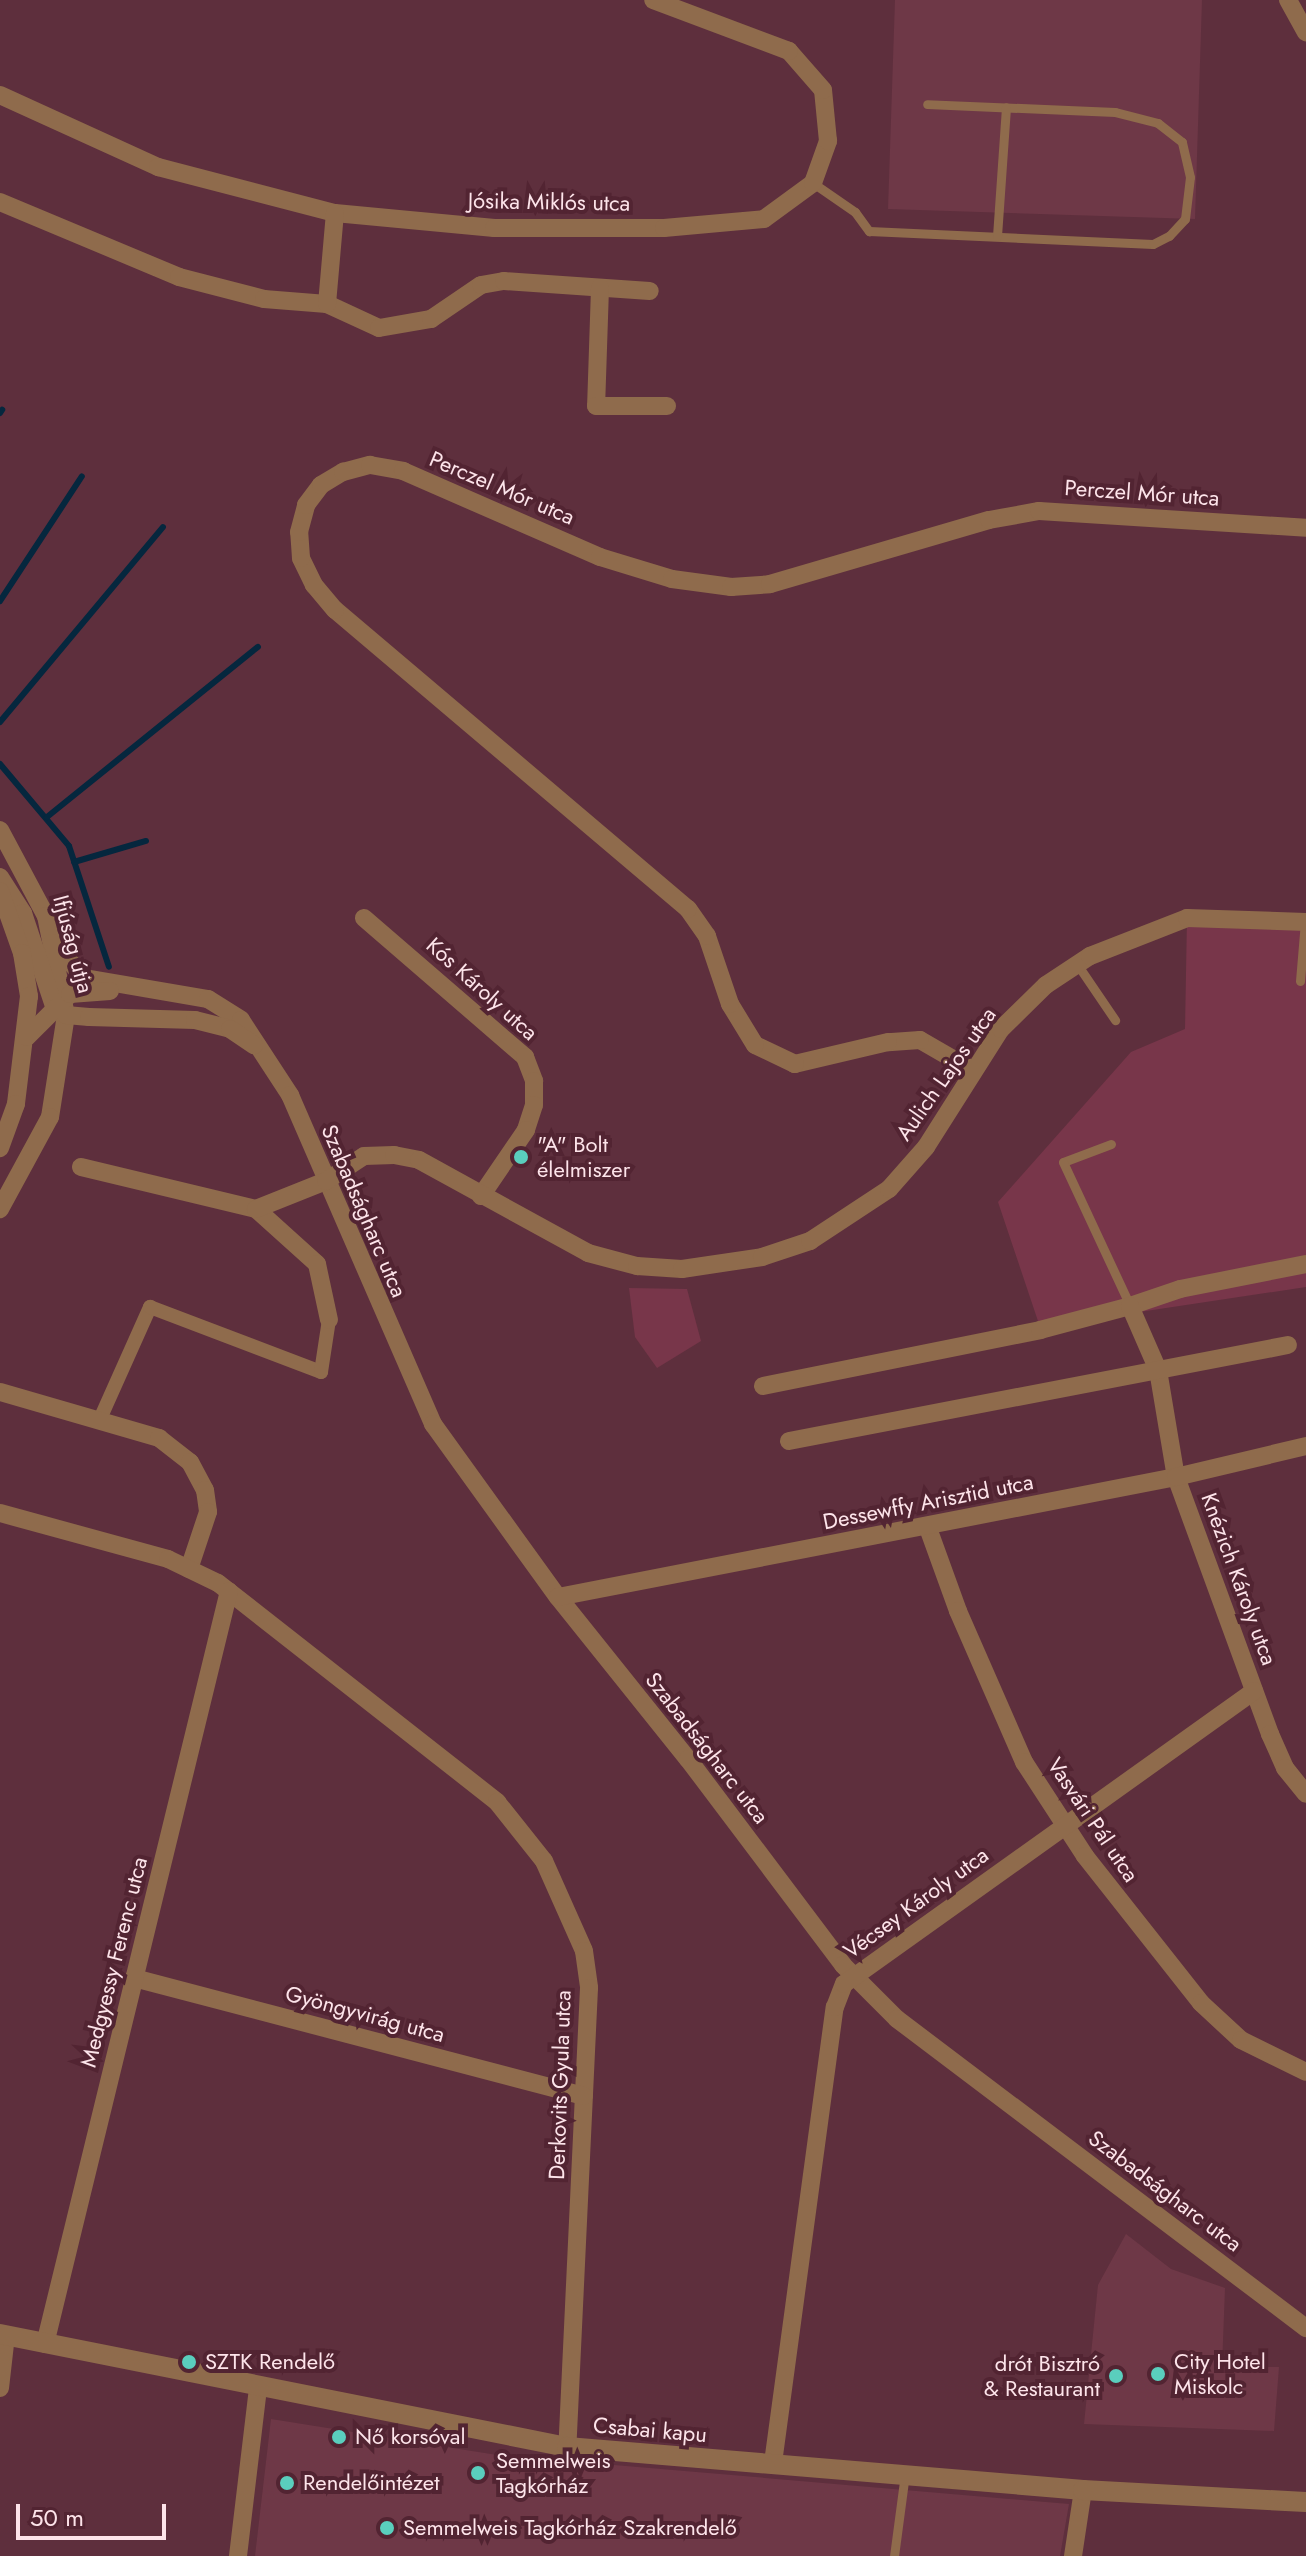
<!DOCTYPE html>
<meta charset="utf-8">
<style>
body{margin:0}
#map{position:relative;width:1306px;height:2556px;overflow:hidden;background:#5e2f3d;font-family:Jost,sans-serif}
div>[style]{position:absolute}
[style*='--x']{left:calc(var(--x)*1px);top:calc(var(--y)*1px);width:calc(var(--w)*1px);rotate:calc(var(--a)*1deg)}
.built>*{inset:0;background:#6e3847}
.green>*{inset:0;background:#78364a}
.stream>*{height:6px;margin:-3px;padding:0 3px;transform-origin:3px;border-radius:3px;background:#05273e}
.service>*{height:9px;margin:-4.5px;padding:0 4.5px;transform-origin:4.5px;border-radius:4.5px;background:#8f6b4c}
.pedestrian>*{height:14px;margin:-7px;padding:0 7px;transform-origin:7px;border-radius:7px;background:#8f6b4c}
.minor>*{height:18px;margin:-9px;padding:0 9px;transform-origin:9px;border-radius:9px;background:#8f6b4c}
.tertiary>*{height:20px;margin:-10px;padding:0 10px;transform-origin:10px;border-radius:10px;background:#8f6b4c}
.dots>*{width:22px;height:22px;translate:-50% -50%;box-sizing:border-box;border:4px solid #522432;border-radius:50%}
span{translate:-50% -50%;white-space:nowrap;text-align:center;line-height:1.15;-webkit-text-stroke:8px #522432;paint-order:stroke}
.street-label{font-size:22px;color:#fde4ea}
.poi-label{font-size:22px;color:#fde4ea}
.left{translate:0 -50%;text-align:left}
.right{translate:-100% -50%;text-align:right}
.scale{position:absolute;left:16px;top:2504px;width:150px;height:36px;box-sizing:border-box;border:4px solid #fde4ea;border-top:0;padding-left:10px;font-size:24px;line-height:28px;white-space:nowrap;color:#fde4ea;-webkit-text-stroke:6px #522432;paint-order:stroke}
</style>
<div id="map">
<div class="built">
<div style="clip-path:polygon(895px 0,1202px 0,1195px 219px,888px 209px)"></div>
<div style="clip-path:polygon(1126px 2234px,1171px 2269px,1225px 2288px,1222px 2367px,1279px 2367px,1274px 2431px,1084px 2424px,1098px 2285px)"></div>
<div style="clip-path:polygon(271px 2419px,497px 2455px,1069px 2504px,1060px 2556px,255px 2556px)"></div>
</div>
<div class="green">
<div style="clip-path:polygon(1187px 918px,1306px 924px,1306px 1287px,1040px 1327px,998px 1202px,1131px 1052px,1185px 1029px)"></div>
<div style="clip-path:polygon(629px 1288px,687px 1289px,701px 1341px,657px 1368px,635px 1337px)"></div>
</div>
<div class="stream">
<div style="--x:0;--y:413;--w:4;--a:-56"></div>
<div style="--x:0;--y:601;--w:149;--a:-56.7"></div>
<div style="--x:0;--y:722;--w:254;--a:-50.1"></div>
<div style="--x:0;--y:764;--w:107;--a:49.9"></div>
<div style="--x:69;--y:846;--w:127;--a:71.7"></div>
<div style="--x:47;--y:817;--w:271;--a:-38.9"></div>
<div style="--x:74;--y:862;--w:75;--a:-16.3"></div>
</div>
<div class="service">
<div style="--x:813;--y:183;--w:51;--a:34.6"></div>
<div style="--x:855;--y:212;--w:24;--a:54"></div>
<div style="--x:869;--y:231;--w:284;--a:2.6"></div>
<div style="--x:1153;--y:244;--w:18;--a:-27"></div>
<div style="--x:1169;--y:236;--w:23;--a:-47"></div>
<div style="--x:1185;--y:219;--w:42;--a:-83.2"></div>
<div style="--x:1190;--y:177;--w:36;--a:-103"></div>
<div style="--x:1182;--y:142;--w:31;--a:-142"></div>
<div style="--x:1158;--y:123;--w:44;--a:-165.7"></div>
<div style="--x:1115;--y:112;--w:188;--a:-177.6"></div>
<div style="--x:997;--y:236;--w:129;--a:-86"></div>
<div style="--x:1077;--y:964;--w:68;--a:55.8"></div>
<div style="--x:1300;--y:981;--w:59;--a:-85.2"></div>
<div style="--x:1111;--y:1144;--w:51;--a:159.4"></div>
<div style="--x:1063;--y:1162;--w:159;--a:65"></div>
<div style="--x:894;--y:2556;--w:83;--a:-82.4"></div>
</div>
<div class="pedestrian">
<div style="--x:100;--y:1419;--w:123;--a:-65.9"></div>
<div style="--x:150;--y:1307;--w:183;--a:20.8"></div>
<div style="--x:321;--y:1372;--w:53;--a:-81.3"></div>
</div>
<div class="minor">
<div style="--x:1288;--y:0;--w:37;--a:61"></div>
<div style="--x:0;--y:95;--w:174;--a:24.5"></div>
<div style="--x:158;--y:167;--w:183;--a:14.6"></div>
<div style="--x:335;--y:213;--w:160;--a:5.4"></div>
<div style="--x:494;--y:228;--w:170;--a:0"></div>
<div style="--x:664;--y:228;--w:100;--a:-5.1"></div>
<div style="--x:764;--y:219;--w:61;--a:-36.3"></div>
<div style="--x:813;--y:183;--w:45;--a:-70.3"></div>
<div style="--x:828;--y:141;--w:51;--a:-95.6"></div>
<div style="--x:823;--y:90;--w:52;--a:-131.1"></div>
<div style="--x:789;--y:51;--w:145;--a:-159.4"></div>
<div style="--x:0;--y:202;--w:194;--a:22.7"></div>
<div style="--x:179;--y:277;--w:88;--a:14.5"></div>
<div style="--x:264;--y:299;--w:63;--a:4.5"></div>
<div style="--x:327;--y:304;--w:57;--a:24.8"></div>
<div style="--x:379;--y:328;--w:53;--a:-9.8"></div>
<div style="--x:431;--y:319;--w:60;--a:-34.2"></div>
<div style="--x:481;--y:285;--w:23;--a:-10"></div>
<div style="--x:504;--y:281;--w:146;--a:3.9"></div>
<div style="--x:600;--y:288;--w:118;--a:91.9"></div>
<div style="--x:596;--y:406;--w:71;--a:0"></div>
<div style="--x:327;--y:304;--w:91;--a:-85"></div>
<div style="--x:0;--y:830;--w:98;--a:61.9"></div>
<div style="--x:46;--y:916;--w:101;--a:78.6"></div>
<div style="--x:66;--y:1015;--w:103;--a:98.9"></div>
<div style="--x:50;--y:1117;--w:105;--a:118.5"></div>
<div style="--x:0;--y:877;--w:43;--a:57.4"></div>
<div style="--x:23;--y:913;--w:98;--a:71.6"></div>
<div style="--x:0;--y:891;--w:66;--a:70.5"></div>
<div style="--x:22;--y:953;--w:44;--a:80.8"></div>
<div style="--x:29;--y:996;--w:109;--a:96.9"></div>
<div style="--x:16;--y:1104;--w:47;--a:110"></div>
<div style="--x:364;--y:918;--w:213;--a:40.8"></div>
<div style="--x:525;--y:1057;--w:26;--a:69"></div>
<div style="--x:534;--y:1081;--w:24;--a:90"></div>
<div style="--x:534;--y:1105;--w:26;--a:108"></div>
<div style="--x:526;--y:1130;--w:80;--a:124.3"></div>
<div style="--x:52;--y:943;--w:48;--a:46.7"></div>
<div style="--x:85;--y:978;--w:125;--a:9.7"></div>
<div style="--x:208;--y:999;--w:39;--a:32"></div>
<div style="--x:241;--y:1020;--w:90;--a:56.8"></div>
<div style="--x:290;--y:1095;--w:359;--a:66.5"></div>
<div style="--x:433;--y:1424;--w:213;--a:54.2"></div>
<div style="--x:558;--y:1597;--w:208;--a:51.3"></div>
<div style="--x:688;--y:1759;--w:258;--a:53"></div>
<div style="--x:843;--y:1965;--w:76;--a:45"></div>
<div style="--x:897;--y:2019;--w:513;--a:37.07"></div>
<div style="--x:56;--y:1008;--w:12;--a:35"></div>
<div style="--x:66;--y:1015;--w:23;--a:5"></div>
<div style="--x:89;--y:1017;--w:106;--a:1.6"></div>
<div style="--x:195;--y:1020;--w:36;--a:14"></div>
<div style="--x:230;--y:1029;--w:29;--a:34"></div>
<div style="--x:27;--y:1037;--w:61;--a:-45"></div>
<div style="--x:70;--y:994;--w:40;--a:-4.3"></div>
<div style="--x:972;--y:1070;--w:60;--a:-150"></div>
<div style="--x:920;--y:1040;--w:32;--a:176"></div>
<div style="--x:888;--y:1042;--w:96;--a:166.7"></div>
<div style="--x:795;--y:1064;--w:44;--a:-154.6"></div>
<div style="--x:755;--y:1045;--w:48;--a:-121.4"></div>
<div style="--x:730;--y:1004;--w:72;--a:-108.7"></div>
<div style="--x:707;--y:936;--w:33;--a:-125"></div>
<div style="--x:688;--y:909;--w:463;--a:-139.7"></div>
<div style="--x:335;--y:610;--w:33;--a:-130"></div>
<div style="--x:314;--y:585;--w:30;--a:-116"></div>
<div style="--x:301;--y:558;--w:26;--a:-94"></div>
<div style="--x:299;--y:532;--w:28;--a:-75"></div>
<div style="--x:306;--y:505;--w:25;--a:-53"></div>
<div style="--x:321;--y:485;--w:26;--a:-31"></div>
<div style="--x:343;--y:472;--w:28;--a:-15"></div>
<div style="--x:370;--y:465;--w:34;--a:10"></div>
<div style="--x:403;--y:471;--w:215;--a:23.6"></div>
<div style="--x:600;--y:557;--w:75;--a:17"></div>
<div style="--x:672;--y:579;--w:60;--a:7.7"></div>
<div style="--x:731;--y:587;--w:39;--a:-4"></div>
<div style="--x:770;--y:584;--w:228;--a:-16.3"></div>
<div style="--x:989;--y:520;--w:51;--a:-10.2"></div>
<div style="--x:1039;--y:511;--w:268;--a:3.6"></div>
<div style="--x:81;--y:1167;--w:180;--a:13.5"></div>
<div style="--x:256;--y:1209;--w:82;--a:42"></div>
<div style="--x:317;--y:1264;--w:57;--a:77.9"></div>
<div style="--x:256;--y:1209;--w:75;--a:-21.8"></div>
<div style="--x:326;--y:1181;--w:45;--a:-33.3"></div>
<div style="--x:364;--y:1156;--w:30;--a:-2"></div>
<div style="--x:394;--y:1155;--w:25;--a:11"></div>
<div style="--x:419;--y:1160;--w:193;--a:28.8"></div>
<div style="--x:588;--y:1253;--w:51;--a:14.9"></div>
<div style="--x:637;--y:1266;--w:45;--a:3.8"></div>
<div style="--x:682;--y:1269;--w:81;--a:-8.5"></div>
<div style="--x:762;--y:1257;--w:51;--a:-18.4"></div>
<div style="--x:810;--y:1241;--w:95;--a:-33.4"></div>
<div style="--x:889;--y:1189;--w:56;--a:-48.6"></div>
<div style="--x:926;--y:1147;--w:140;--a:-57.6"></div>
<div style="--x:1001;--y:1029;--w:63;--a:-44.4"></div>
<div style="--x:1046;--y:985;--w:53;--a:-33.4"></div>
<div style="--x:1090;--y:956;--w:104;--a:-21.4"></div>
<div style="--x:1187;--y:918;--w:119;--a:1.9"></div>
<div style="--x:1130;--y:1306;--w:53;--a:-18.8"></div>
<div style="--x:1180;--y:1289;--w:128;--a:-11.2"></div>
<div style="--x:763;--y:1386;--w:283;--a:-11.4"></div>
<div style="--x:1040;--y:1330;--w:93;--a:-14.9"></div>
<div style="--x:1130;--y:1306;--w:70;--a:66.4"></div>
<div style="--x:1158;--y:1370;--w:109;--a:80.5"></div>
<div style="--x:1176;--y:1477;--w:274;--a:69.9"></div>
<div style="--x:1270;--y:1734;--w:37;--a:66"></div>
<div style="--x:1285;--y:1768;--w:33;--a:51"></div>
<div style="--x:0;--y:1392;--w:166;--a:16.1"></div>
<div style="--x:159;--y:1438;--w:39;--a:38"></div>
<div style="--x:190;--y:1462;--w:32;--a:62"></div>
<div style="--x:205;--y:1490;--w:22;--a:82"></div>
<div style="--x:208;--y:1512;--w:60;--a:108.4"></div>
<div style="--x:789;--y:1441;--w:508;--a:-10.89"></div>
<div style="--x:0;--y:1513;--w:174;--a:15.3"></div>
<div style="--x:168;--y:1559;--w:55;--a:25.6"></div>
<div style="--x:218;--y:1583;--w:355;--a:38.1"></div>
<div style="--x:497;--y:1802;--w:75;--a:51.5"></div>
<div style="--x:544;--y:1861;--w:98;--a:66"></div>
<div style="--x:584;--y:1951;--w:37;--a:82"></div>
<div style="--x:589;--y:1988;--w:460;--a:92.7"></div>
<div style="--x:928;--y:1528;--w:88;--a:70.1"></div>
<div style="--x:958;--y:1611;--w:165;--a:66.4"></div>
<div style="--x:1024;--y:1762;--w:112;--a:57"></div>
<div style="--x:1085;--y:1856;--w:187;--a:51.7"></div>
<div style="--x:1201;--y:2003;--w:54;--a:42.8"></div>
<div style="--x:1241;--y:2040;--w:72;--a:26.2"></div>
<div style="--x:558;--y:1597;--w:630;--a:-10.99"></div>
<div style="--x:1176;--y:1477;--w:134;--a:-13.4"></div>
<div style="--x:134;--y:1978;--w:465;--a:14.7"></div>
<div style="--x:45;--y:2344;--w:775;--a:-76.27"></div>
<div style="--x:0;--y:2388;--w:53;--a:-83.5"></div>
<div style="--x:773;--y:2463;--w:460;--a:-82.3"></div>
<div style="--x:835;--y:2007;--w:25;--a:-69"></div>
<div style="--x:844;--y:1984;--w:504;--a:-35.55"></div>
<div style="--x:238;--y:2556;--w:169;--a:-83.2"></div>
<div style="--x:1073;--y:2556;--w:67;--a:-81.4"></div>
</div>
<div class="tertiary">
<div style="--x:0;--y:2334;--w:578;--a:11.27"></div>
<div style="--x:567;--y:2447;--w:518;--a:4.76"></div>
<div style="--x:1083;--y:2490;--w:223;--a:3.1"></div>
</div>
<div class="dots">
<div style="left:521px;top:1157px;background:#5acebd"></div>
<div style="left:189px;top:2362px;background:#5acebd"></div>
<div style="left:1158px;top:2374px;background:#5acebd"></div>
<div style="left:1116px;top:2376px;background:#5acebd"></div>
<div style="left:339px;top:2437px;background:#5acebd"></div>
<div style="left:478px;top:2473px;background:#5acebd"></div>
<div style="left:287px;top:2483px;background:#5acebd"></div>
<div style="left:387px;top:2528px;background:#5acebd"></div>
</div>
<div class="street-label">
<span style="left:549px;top:202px;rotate:1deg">Jósika Miklós utca</span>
<span style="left:502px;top:488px;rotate:23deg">Perczel Mór utca</span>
<span style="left:1142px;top:493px;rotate:4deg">Perczel Mór utca</span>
<span style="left:73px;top:944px;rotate:75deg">Ifjúság útja</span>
<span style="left:482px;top:989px;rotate:42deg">Kós Károly utca</span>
<span style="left:946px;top:1074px;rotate:-55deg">Aulich Lajos utca</span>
<span style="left:364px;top:1211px;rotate:67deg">Szabadságharc utca</span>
<span style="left:928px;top:1502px;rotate:-11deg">Dessewffy Arisztid utca</span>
<span style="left:1239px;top:1579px;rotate:70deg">Knézich Károly utca</span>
<span style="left:707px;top:1748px;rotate:52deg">Szabadságharc utca</span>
<span style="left:1093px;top:1820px;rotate:56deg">Vasvári Pál utca</span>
<span style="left:916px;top:1903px;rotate:-36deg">Vécsey Károly utca</span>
<span style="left:114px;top:1962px;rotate:-76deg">Medgyessy Ferenc utca</span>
<span style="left:365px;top:2014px;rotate:15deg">Gyöngyvirág utca</span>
<span style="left:560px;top:2085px;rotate:-88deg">Derkovits Gyula utca</span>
<span style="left:1165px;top:2191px;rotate:37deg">Szabadságharc utca</span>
<span style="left:650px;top:2430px;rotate:5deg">Csabai kapu</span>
</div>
<div class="poi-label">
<span class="left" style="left:537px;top:1157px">"A" Bolt<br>élelmiszer</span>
<span class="left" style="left:1174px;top:2374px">City Hotel<br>Miskolc</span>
<span class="left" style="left:205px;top:2362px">SZTK Rendelő</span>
<span class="right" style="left:1100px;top:2376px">drót Bisztró<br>&amp; Restaurant</span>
<span class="left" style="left:355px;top:2437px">Nő korsóval</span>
<span class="left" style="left:496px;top:2473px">Semmelweis<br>Tagkórház</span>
<span class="left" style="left:303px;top:2483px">Rendelőintézet</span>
<span class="left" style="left:403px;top:2528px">Semmelweis Tagkórház Szakrendelő</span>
</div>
<div class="scale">50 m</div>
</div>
